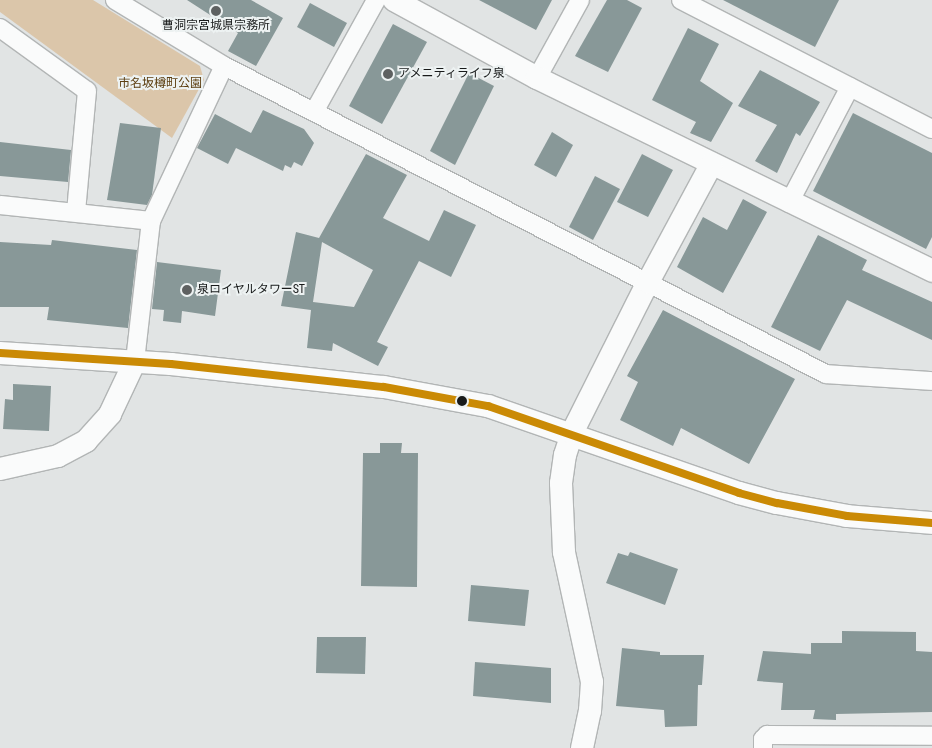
<!DOCTYPE html>
<meta charset="utf-8">
<style>
body{margin:0}
#map{position:relative;width:932px;height:748px;overflow:hidden;background:#e1e4e4;font-family:"Roboto Condensed","Noto Sans JP",sans-serif}
div>[style]{position:absolute}
[style*='--x']{left:calc(var(--x)*1px);top:calc(var(--y)*1px);width:calc(var(--w)*1px);rotate:calc(var(--a)*1deg)}
.green>*{inset:0;background:#dbc6aa}
.building>*{inset:0;background:#889898}
.roads{filter:drop-shadow(1px 0 #b2b5b5) drop-shadow(-1px 0 #b2b5b5) drop-shadow(0 1px #b2b5b5) drop-shadow(0 -1px #b2b5b5)}
.minor>*{height:18px;margin:-9px;padding:0 9px;transform-origin:9px;border-radius:9px;background:#fafbfb}
.tertiary>*{height:22px;margin:-11px;padding:0 11px;transform-origin:11px;border-radius:11px;background:#fafbfb}
.bus-1>*{height:8px;margin:-4px;padding:0 4px;transform-origin:4px;border-radius:4px;background:#ca8a05}
.dots>*{width:14px;height:14px;translate:-50% -50%;box-sizing:border-box;border:2px solid #edf2f2;border-radius:50%}
span{translate:-50% -50%;white-space:nowrap;text-align:center;line-height:1.15;-webkit-text-stroke:4px #edf2f2;paint-order:stroke}
.poi-label{font-size:12px;color:#181a1a}
.left{translate:0 -50%;text-align:left}
.park-label{font-size:12px;color:#5c3e10}
</style>
<div id="map">
<div class="green">
<div style="clip-path:polygon(0 0,93px 0,200px 66px,204px 80px,172px 138px,0 12px)"></div>
</div>
<div class="building">
<div style="clip-path:polygon(187px 0,251px 0,283px 18px,256px 66px,228px 51px,238px 33px)"></div>
<div style="clip-path:polygon(479px 0,552px 0,536px 30px)"></div>
<div style="clip-path:polygon(607px 0,627px 0,642px 8px,608px 72px,575px 56px)"></div>
<div style="clip-path:polygon(723px 0,839px 0,815px 47px)"></div>
<div style="clip-path:polygon(310px 3px,347px 23px,334px 47px,297px 27px)"></div>
<div style="clip-path:polygon(393px 24px,427px 42px,382px 124px,349px 106px)"></div>
<div style="clip-path:polygon(688px 28px,719px 44px,700px 81px,733px 103px,711px 142px,690px 133px,696px 122px,652px 100px)"></div>
<div style="clip-path:polygon(760px 70px,820px 102px,800px 136px,796px 133px,777px 173px,755px 161px,777px 125px,738px 106px)"></div>
<div style="clip-path:polygon(469px 73px,494px 86px,455px 165px,430px 151px)"></div>
<div style="clip-path:polygon(263px 110px,304px 129px,314px 143px,302px 166px,294px 162px,291px 168px,285px 165px,283px 171px,236px 148px,228px 164px,197px 148px,215px 114px,251px 133px)"></div>
<div style="clip-path:polygon(853px 113px,932px 153px,932px 237px,926px 249px,813px 191px)"></div>
<div style="clip-path:polygon(120px 123px,161px 128px,152px 195px,147px 205px,107px 200px)"></div>
<div style="clip-path:polygon(552px 132px,573px 145px,556px 177px,534px 165px)"></div>
<div style="clip-path:polygon(0 142px,71px 150px,68px 182px,0 176px)"></div>
<div style="clip-path:polygon(evenodd,366px 154px,407px 175px,383px 218px,429px 241px,444px 210px,476px 225px,451px 277px,419px 261px,377px 342px,388px 347px,378px 366px,333px 343px,332px 351px,307px 348px,311px 310px,281px 306px,296px 232px,319px 238px,366px 154px,322px 242px,373px 270px,354px 307px,313px 302px,322px 242px)"></div>
<div style="clip-path:polygon(642px 154px,673px 170px,648px 217px,617px 202px)"></div>
<div style="clip-path:polygon(595px 176px,620px 189px,593px 240px,569px 227px)"></div>
<div style="clip-path:polygon(743px 199px,767px 212px,723px 293px,677px 267px,703px 217px,727px 230px)"></div>
<div style="clip-path:polygon(818px 235px,867px 260px,862px 270px,932px 302px,932px 340px,847px 300px,820px 351px,771px 327px)"></div>
<div style="clip-path:polygon(52px 240px,137px 250px,128px 328px,47px 320px,49px 307px,0 307px,0 242px,51px 245px)"></div>
<div style="clip-path:polygon(157px 262px,221px 270px,215px 316px,182px 311px,181px 323px,163px 321px,164px 310px,152px 309px)"></div>
<div style="clip-path:polygon(663px 310px,795px 379px,749px 464px,681px 428px,673px 446px,620px 420px,638px 382px,627px 376px)"></div>
<div style="clip-path:polygon(13px 384px,51px 386px,49px 431px,3px 429px,5px 399px,13px 400px)"></div>
<div style="clip-path:polygon(380px 443px,402px 443px,401px 453px,418px 453px,417px 587px,361px 586px,363px 453px,380px 453px)"></div>
<div style="clip-path:polygon(630px 552px,678px 569px,665px 605px,606px 583px,618px 553px,628px 556px)"></div>
<div style="clip-path:polygon(471px 585px,529px 590px,525px 626px,468px 621px)"></div>
<div style="clip-path:polygon(842px 631px,916px 632px,916px 651px,932px 652px,932px 712px,836px 714px,836px 720px,813px 719px,815px 710px,781px 710px,783px 683px,757px 681px,763px 651px,811px 654px,811px 643px,842px 643px)"></div>
<div style="clip-path:polygon(317px 637px,366px 637px,365px 674px,316px 673px)"></div>
<div style="clip-path:polygon(622px 648px,660px 652px,660px 655px,704px 655px,702px 685px,698px 685px,697px 726px,665px 727px,664px 710px,616px 706px)"></div>
<div style="clip-path:polygon(475px 662px,551px 668px,551px 703px,473px 696px)"></div>
</div>
<div class="roads">
<div class="minor">
<div style="--x:115;--y:0;--w:127;--a:31.2"></div>
<div style="--x:224;--y:66;--w:676;--a:27.1"></div>
<div style="--x:826;--y:374;--w:106;--a:3.8"></div>
<div style="--x:681;--y:0;--w:282;--a:27.2"></div>
<div style="--x:0;--y:28;--w:107;--a:35.9"></div>
<div style="--x:87;--y:91;--w:121;--a:95.2"></div>
<div style="--x:537;--y:78;--w:89;--a:-61.1"></div>
<div style="--x:314;--y:112;--w:128;--a:-61"></div>
<div style="--x:789;--y:203;--w:131;--a:-62.3"></div>
<div style="--x:0;--y:205;--w:152;--a:6"></div>
<div style="--x:135;--y:361;--w:141;--a:-83.5"></div>
<div style="--x:151;--y:221;--w:171;--a:-64.8"></div>
<div style="--x:763;--y:748;--w:9;--a:-90"></div>
<div style="--x:763;--y:739;--w:6;--a:-45"></div>
<div style="--x:767;--y:735;--w:165;--a:0.3"></div>
</div>
<div class="tertiary">
<div style="--x:394;--y:0;--w:163;--a:28.6"></div>
<div style="--x:537;--y:78;--w:440;--a:26"></div>
<div style="--x:0;--y:353;--w:171;--a:3.7"></div>
<div style="--x:171;--y:364;--w:214;--a:6.2"></div>
<div style="--x:384;--y:387;--w:106;--a:10.4"></div>
<div style="--x:488;--y:406;--w:266;--a:19.1"></div>
<div style="--x:739;--y:493;--w:39;--a:15"></div>
<div style="--x:777;--y:503;--w:71;--a:10.5"></div>
<div style="--x:847;--y:516;--w:85;--a:4.7"></div>
<div style="--x:0;--y:469;--w:59;--a:-12.6"></div>
<div style="--x:58;--y:456;--w:32;--a:-28"></div>
<div style="--x:86;--y:441;--w:36;--a:-48"></div>
<div style="--x:110;--y:414;--w:59;--a:-64.7"></div>
<div style="--x:582;--y:748;--w:38;--a:-78"></div>
<div style="--x:590;--y:711;--w:29;--a:-86"></div>
<div style="--x:592;--y:682;--w:133;--a:-102.2"></div>
<div style="--x:564;--y:552;--w:69;--a:-92.5"></div>
<div style="--x:561;--y:483;--w:28;--a:-82"></div>
<div style="--x:565;--y:455;--w:23;--a:-72"></div>
<div style="--x:572;--y:433;--w:169;--a:-63.3"></div>
<div style="--x:648;--y:282;--w:133;--a:-61.7"></div>
</div>
</div>
<div class="bus-1">
<div style="--x:0;--y:353;--w:171;--a:3.7"></div>
<div style="--x:171;--y:364;--w:214;--a:6.2"></div>
<div style="--x:384;--y:387;--w:106;--a:10.4"></div>
<div style="--x:488;--y:406;--w:266;--a:19.1"></div>
<div style="--x:739;--y:493;--w:39;--a:15"></div>
<div style="--x:777;--y:503;--w:71;--a:10.5"></div>
<div style="--x:847;--y:516;--w:85;--a:4.7"></div>
</div>
<div class="dots">
<div style="left:216px;top:11px;background:#5e6161"></div>
<div style="left:388px;top:74px;background:#5e6161"></div>
<div style="left:187px;top:290px;background:#5e6161"></div>
<div style="left:462px;top:401px;background:#181a1a"></div>
</div>
<div class="poi-label">
<span style="left:216px;top:26px">曹洞宗宮城県宗務所</span>
<span class="left" style="left:398px;top:74px">アメニティライフ泉</span>
<span class="left" style="left:197px;top:290px">泉ロイヤルタワーST</span>
</div>
<div class="park-label">
<span style="left:160px;top:84px">市名坂樽町公園</span>
</div>
</div>
